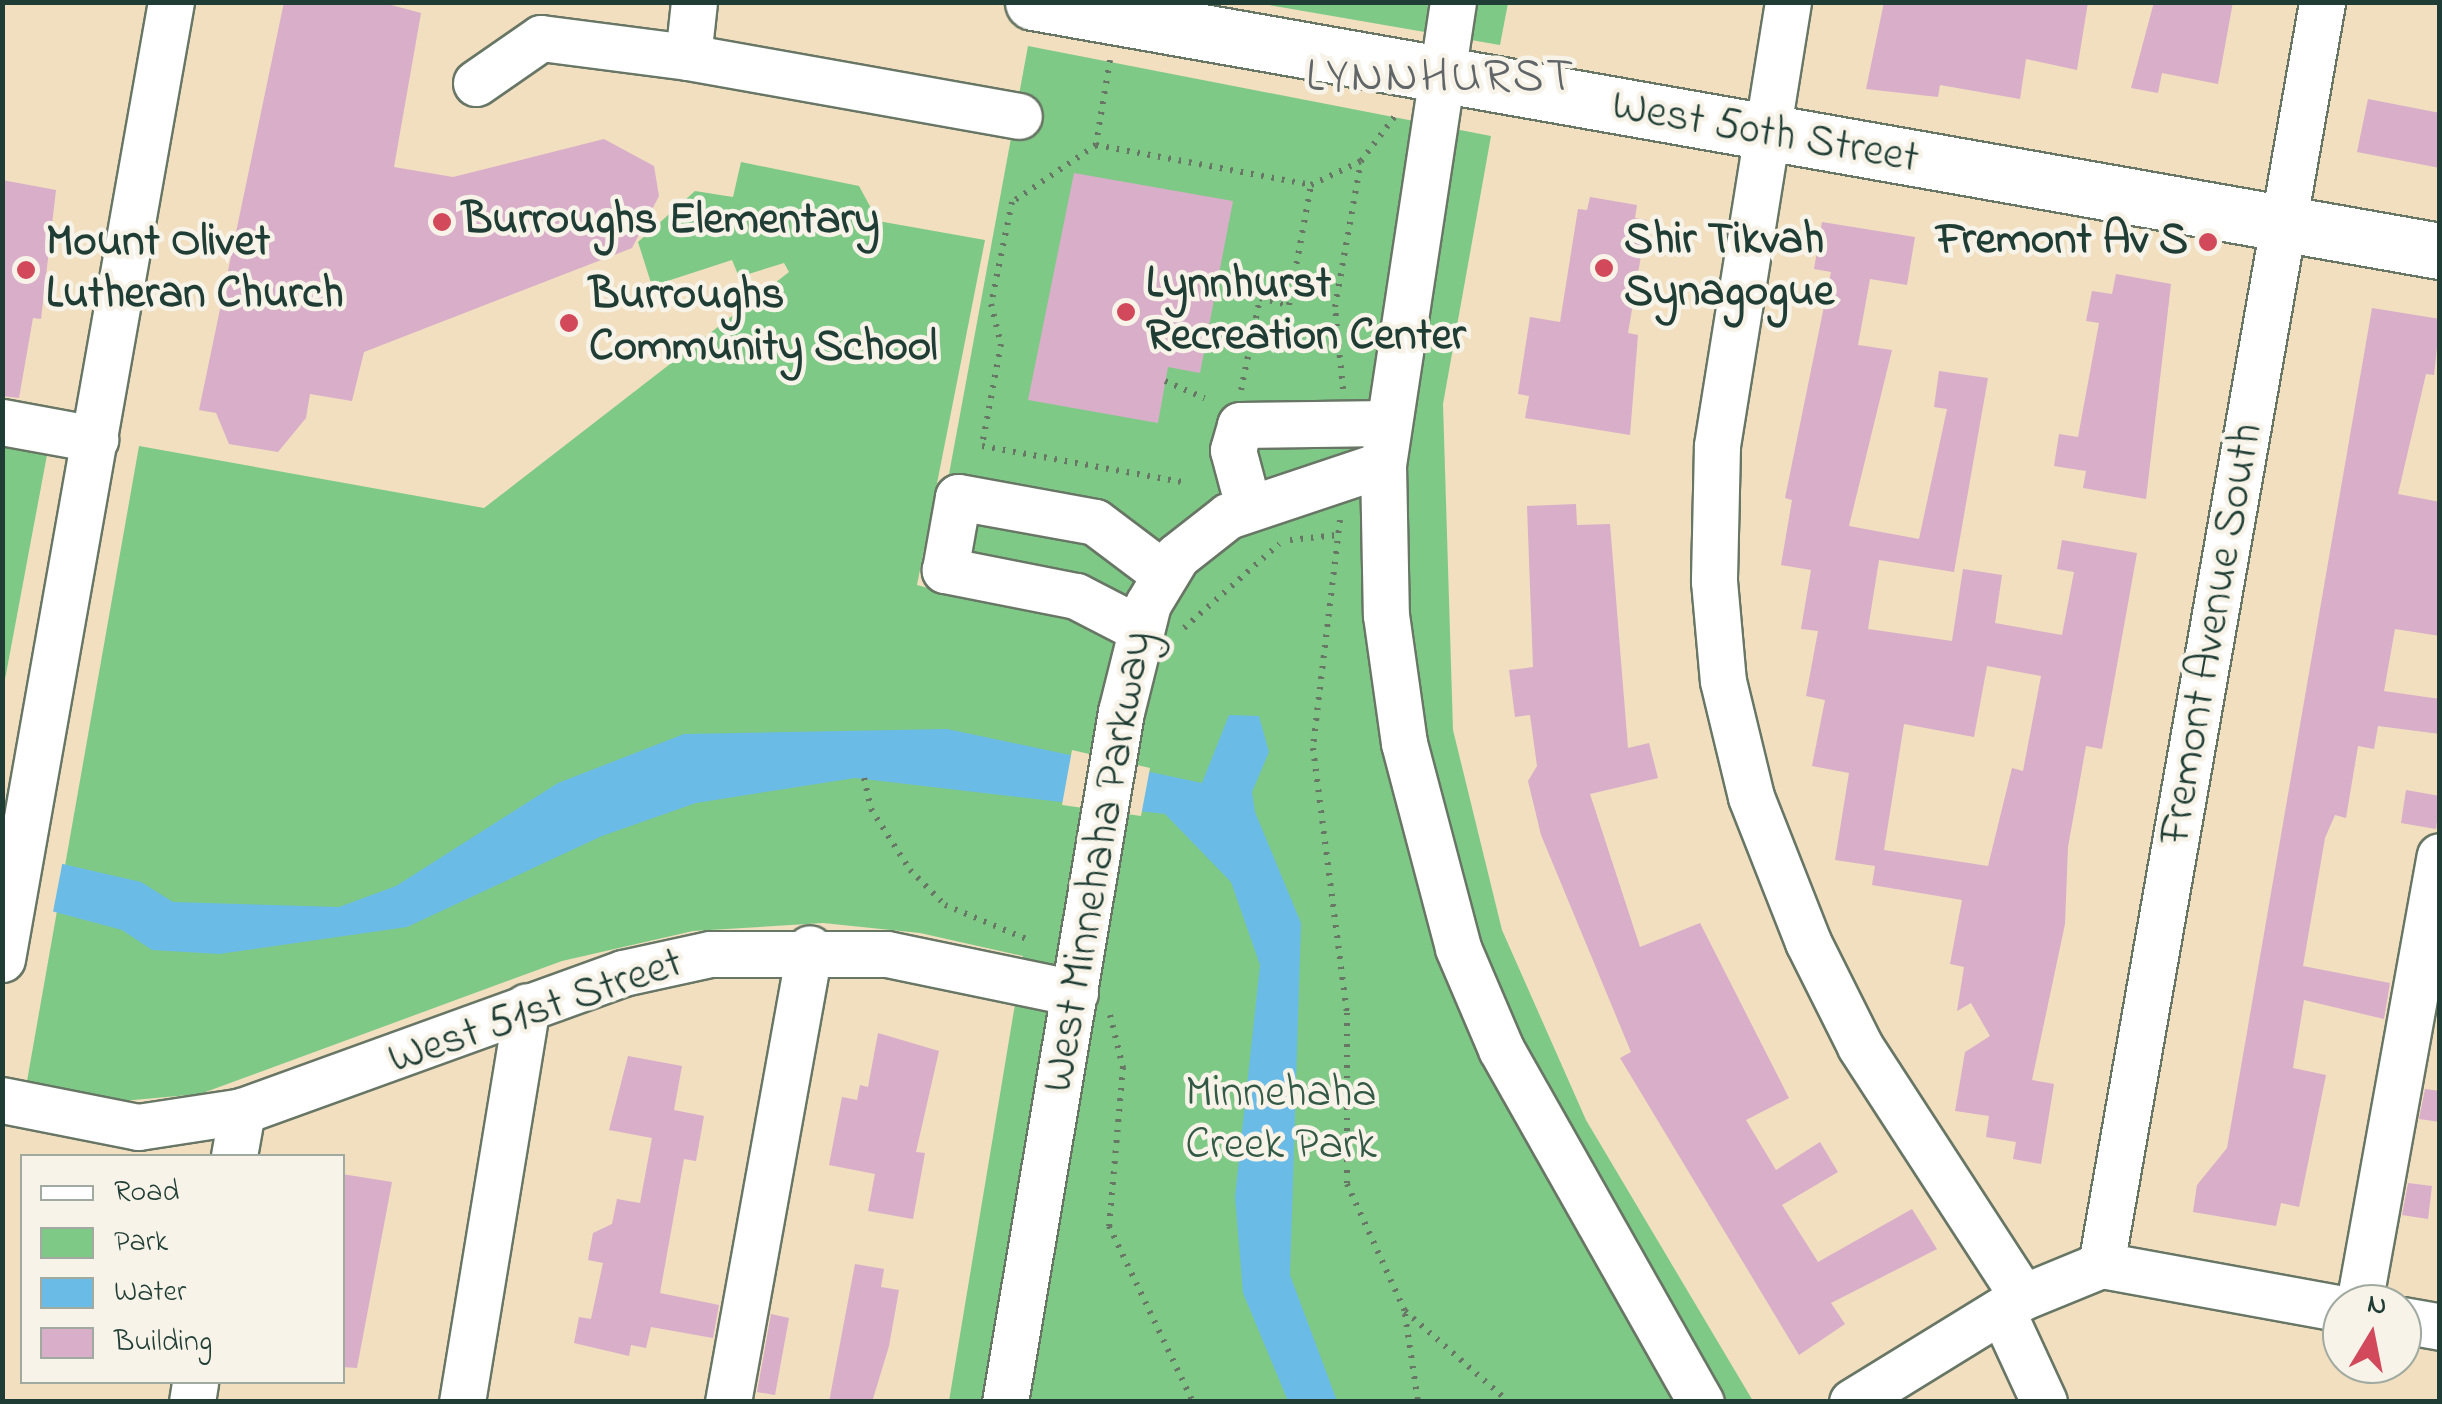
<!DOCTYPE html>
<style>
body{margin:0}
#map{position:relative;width:2442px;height:1404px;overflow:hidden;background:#f1dfc0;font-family:"Indie Flower",sans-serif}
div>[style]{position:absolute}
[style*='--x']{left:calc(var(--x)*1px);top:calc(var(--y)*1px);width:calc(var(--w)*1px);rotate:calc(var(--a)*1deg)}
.green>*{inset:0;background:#7fc987}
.water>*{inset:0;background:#6abbe6}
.pier>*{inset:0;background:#f1dfc0}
.building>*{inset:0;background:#d8aec9}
.path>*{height:6px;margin-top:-3px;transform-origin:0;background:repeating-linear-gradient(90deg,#687665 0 2.5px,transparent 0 10.5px)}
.roads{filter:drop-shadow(2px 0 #687665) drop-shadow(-2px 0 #687665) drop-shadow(0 2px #687665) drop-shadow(0 -2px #687665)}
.minor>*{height:45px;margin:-22.5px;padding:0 22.5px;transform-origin:22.5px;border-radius:22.5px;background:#fff}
.major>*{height:55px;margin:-27.5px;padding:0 27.5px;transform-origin:27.5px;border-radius:27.5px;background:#fff}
.dots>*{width:28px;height:28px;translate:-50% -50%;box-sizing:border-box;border:5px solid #f7f3e8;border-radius:50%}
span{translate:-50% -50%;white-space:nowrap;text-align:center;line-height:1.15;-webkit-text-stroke:9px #f7f3e8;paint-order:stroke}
.street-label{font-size:45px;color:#1f3d34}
.poi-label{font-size:45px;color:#1f3d34;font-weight:700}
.left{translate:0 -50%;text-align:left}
.right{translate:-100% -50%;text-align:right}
.park-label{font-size:45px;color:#325945}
.neighbourhood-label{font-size:48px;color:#606568;letter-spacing:2.5px}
.frame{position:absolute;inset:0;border:5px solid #1f3d34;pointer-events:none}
.legend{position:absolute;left:20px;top:1154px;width:325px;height:230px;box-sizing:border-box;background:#f7f3e8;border:2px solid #a1aaa0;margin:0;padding:12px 18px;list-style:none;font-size:30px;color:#1f3d34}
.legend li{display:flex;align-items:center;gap:20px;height:50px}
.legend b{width:50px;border:2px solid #a1aaa0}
.north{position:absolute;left:2322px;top:1284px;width:100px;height:100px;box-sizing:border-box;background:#f7f3e8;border:2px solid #a1aaa0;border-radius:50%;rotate:10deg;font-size:28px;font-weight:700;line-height:40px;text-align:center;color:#1f3d34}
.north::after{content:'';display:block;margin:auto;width:35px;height:45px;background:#d1495b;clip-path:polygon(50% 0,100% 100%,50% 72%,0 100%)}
</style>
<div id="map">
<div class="green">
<div style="clip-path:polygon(1257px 3px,1508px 3px,1500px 45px)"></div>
<div style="clip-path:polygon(1028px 46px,1491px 136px,1443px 404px,1453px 730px,1502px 930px,1586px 1120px,1753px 1401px,949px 1401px,1023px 956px,920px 933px,823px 923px,693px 931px,562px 961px,200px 1094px,111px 1102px,27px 1081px,139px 446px,484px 508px,789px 272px,784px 263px,739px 277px,732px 260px,652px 286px,638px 242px,695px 191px,733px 197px,741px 162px,859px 186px,878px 221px,985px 240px,917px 585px,928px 588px)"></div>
<div style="clip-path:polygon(3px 431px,50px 439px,3px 690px)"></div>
</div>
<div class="water">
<div style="clip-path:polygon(1229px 715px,1259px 716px,1269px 752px,1252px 792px,1255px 812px,1301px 923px,1290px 1275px,1337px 1401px,1288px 1401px,1243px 1293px,1235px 1197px,1260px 965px,1231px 882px,1165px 814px,855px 778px,696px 803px,602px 836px,407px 927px,219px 954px,152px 950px,122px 930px,3px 898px,2px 850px,141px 882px,173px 902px,339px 907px,396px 886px,558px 783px,684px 734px,947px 729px,1202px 783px)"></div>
</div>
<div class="pier">
<div style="clip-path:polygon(1072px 750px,1150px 768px,1141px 816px,1062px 805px)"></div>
<div style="clip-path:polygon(2px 845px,63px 860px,52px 917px,2px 903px)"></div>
</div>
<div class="building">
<div style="clip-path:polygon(284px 2px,380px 2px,421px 13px,394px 167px,453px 177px,604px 139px,654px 166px,659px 196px,632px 248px,364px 352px,352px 401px,310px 394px,306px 418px,278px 452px,229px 444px,216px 413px,199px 410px)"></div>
<div style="clip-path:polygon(1884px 2px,2088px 2px,2077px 70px,2026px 59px,2020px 99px,1940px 85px,1938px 97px,1866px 89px)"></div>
<div style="clip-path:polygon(2154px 2px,2233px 2px,2218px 84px,2162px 73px,2158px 93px,2131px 88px)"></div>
<div style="clip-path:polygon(2368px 99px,2440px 113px,2440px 168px,2357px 152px)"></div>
<div style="clip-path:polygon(1074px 173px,1233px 201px,1200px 373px,1168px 367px,1158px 423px,1028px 400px)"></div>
<div style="clip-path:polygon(2px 180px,56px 190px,41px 319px,33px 318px,19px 398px,2px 396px)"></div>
<div style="clip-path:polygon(1590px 197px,1637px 205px,1635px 218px,1647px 220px,1628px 333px,1638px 335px,1630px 435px,1525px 418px,1529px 396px,1518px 394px,1530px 317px,1560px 322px,1578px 209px,1587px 210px)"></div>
<div style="clip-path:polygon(evenodd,1822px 222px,1915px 237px,1907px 285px,1870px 279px,1858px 345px,1892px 350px,1849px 526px,1919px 539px,1947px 409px,1934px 407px,1939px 371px,1988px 378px,1954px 572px,1879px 560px,1868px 629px,1952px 641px,1963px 569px,2002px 575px,1995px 623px,2062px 635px,2074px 572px,2057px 569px,2062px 540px,2137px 553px,2102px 749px,2086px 746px,2068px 847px,2065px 924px,2032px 1080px,2054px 1084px,2041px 1164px,2013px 1159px,2016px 1142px,1986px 1137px,1989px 1116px,1955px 1111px,1965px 1052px,1990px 1036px,1971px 1003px,1957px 1011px,1964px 967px,1950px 964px,1962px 900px,1872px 885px,1875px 866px,1835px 860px,1849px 773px,1812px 766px,1825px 700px,1806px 696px,1818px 631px,1801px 629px,1811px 570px,1781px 565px,1792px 500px,1785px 498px,1831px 272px,1814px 269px,1822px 222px,1987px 666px,2041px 676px,2023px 771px,2012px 768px,1988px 866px,1884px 850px,1904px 724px,1974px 737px,1987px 666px)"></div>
<div style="clip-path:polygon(2116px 274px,2171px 284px,2146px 499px,2083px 488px,2086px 471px,2054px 466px,2059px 434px,2078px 437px,2099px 323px,2086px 321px,2092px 291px,2112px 294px)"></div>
<div style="clip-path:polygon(2372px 308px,2440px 319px,2434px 375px,2426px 374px,2398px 494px,2440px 502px,2440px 636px,2395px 629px,2384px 691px,2440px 699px,2440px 734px,2378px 726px,2374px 749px,2358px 746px,2346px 818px,2335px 815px,2325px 838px,2303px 966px,2390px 983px,2384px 1019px,2304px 1000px,2293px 1068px,2326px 1075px,2299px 1207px,2281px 1203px,2276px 1226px,2193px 1212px,2197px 1185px,2227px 1148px)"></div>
<div style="clip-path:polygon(1576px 504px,1577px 525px,1610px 524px,1628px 748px,1649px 743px,1658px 778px,1590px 794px,1640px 947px,1700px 923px,1789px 1098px,1746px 1120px,1776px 1170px,1820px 1142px,1838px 1172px,1782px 1205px,1818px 1262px,1912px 1209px,1937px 1249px,1831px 1303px,1845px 1324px,1799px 1355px,1620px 1058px,1631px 1052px,1541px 835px,1528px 781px,1537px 766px,1530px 715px,1515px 717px,1509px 670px,1533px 667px,1527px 506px)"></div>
<div style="clip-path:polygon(2406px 790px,2440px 796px,2436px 829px,2401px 823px)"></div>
<div style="clip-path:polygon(878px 1033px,939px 1051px,916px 1152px,925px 1153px,913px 1219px,868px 1211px,875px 1174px,829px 1165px,842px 1097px,857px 1100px,860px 1085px,868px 1087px)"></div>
<div style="clip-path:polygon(628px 1056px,682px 1066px,674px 1110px,704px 1116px,696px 1161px,684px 1159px,660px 1293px,719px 1305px,713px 1338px,651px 1327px,646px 1348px,631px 1345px,629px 1356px,574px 1343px,579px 1317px,591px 1319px,603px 1263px,588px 1260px,593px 1233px,612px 1224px,617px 1199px,640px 1203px,652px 1138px,609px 1130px)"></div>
<div style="clip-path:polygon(2425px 1089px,2440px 1091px,2440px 1122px,2419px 1119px)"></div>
<div style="clip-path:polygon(342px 1174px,392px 1182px,357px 1368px,342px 1367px)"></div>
<div style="clip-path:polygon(2408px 1183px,2432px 1186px,2428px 1219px,2402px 1215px)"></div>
<div style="clip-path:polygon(855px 1264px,884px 1269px,881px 1287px,899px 1290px,889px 1346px,872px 1402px,829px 1402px)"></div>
<div style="clip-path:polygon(771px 1314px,789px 1318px,775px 1395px,757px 1392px)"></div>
</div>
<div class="path">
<div style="--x:1110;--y:60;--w:86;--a:99.4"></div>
<div style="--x:1096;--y:145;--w:219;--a:10.5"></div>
<div style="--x:1311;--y:185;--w:55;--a:-25.6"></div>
<div style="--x:1096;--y:145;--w:102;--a:145.8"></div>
<div style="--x:1012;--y:202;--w:104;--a:101.6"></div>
<div style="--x:991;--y:304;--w:41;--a:76"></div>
<div style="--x:1001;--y:344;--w:104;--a:100.6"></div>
<div style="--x:982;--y:446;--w:209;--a:10.2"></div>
<div style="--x:1165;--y:381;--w:43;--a:23.6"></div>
<div style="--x:1343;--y:389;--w:82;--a:-95.6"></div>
<div style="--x:1335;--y:307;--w:148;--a:-79.9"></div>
<div style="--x:1361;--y:161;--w:56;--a:-52.9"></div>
<div style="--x:1241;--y:390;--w:94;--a:-78.3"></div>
<div style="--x:1260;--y:298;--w:30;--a:14"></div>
<div style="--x:1289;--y:305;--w:122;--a:-79.6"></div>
<div style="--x:1340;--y:520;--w:230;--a:96.8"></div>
<div style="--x:1313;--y:748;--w:267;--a:82.7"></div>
<div style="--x:1347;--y:1013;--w:171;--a:90"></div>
<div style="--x:1347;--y:1184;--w:140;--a:65.5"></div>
<div style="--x:1405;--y:1311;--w:138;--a:41.2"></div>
<div style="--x:1290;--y:540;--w:48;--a:-5.9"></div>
<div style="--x:1184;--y:628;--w:127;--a:-41.5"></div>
<div style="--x:864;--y:778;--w:32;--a:77"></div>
<div style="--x:871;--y:809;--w:72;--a:57.4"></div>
<div style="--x:910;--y:870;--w:49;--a:45"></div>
<div style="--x:945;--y:905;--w:91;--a:22.6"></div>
<div style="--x:1110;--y:1015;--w:54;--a:76"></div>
<div style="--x:1123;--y:1067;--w:160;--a:95"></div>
<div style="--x:1109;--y:1226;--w:195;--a:64.5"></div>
<div style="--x:1405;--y:1314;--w:89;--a:81.6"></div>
</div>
<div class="roads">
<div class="minor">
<div style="--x:694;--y:2;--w:55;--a:96.2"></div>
<div style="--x:688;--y:57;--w:336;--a:10.1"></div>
<div style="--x:1453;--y:2;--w:467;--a:98.6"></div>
<div style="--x:1383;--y:464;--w:151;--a:88.9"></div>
<div style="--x:1386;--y:615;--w:129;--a:82"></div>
<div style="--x:1404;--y:743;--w:212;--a:75.2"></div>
<div style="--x:1458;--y:948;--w:110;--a:66.9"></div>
<div style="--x:1501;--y:1049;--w:406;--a:60.5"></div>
<div style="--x:1788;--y:2;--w:450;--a:99.1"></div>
<div style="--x:1717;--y:446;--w:135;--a:91.3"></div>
<div style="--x:1714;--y:581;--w:100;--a:84.9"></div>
<div style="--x:1723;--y:681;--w:119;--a:76.4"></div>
<div style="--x:1751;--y:797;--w:156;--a:68.5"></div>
<div style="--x:1808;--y:942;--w:116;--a:63.4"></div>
<div style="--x:1860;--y:1046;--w:299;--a:57"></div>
<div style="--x:476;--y:83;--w:79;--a:-34.7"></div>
<div style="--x:541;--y:38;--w:148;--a:7.4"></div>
<div style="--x:2;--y:422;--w:95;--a:10.4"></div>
<div style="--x:1248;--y:506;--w:58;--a:-105"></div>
<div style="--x:1233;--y:450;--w:26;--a:-74"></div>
<div style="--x:1240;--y:425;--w:148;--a:-0.8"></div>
<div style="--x:1140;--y:629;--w:72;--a:-152.7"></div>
<div style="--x:1076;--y:596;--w:134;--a:-168.8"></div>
<div style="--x:945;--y:570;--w:74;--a:-79.9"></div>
<div style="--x:958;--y:497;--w:139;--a:10.3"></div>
<div style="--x:1095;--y:522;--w:86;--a:37"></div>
<div style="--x:2;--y:959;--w:972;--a:-79.99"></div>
<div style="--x:2;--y:1100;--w:139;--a:11.2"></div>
<div style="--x:138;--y:1127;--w:105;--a:-8.7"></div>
<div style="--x:242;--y:1111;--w:405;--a:-19.9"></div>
<div style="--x:623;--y:973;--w:89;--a:-12.3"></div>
<div style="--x:710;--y:954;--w:177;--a:0"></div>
<div style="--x:887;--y:954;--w:192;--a:11.7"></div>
<div style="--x:234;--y:1156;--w:46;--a:-79.9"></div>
<div style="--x:2101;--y:1265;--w:1282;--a:-80.07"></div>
<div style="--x:2359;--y:1304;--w:455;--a:-79.8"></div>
<div style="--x:2002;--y:1311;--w:100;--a:65.2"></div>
<div style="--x:2402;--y:1320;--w:39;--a:10"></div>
<div style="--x:192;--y:1402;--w:20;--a:-81"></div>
<div style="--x:462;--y:1402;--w:401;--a:-80.7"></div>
<div style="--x:728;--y:1402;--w:461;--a:-79.8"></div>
<div style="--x:1005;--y:1402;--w:700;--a:-80.46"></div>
<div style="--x:1121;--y:712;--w:111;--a:-76"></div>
<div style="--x:1148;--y:604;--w:56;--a:-58.9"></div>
<div style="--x:1177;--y:556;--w:65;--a:-38.1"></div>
<div style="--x:1228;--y:516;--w:163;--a:-18.5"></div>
<div style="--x:1852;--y:1402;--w:201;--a:-31.6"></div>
<div style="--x:2023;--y:1297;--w:84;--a:-22.3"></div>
<div style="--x:2101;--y:1265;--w:245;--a:10.3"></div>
</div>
<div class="major">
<div style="--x:1033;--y:2;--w:1429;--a:10.04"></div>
</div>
</div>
<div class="dots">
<div style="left:442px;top:222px;background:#d1495b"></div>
<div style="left:2208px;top:242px;background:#d1495b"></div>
<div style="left:1604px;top:268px;background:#d1495b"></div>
<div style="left:26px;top:270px;background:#d1495b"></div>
<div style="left:1126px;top:312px;background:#d1495b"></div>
<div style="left:569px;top:323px;background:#d1495b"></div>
</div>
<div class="street-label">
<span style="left:1765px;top:134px;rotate:10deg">West 50th Street</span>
<span style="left:2213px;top:634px;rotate:-80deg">Fremont Avenue South</span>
<span style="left:1100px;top:862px;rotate:-80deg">West Minnehaha Parkway</span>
<span style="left:536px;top:1013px;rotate:-19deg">West 51st Street</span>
</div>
<div class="poi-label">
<span class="left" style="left:462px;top:222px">Burroughs Elementary</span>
<span class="left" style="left:1624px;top:268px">Shir Tikvah<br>Synagogue</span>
<span class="right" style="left:2188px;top:242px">Fremont Av S</span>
<span class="left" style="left:46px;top:270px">Mount Olivet<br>Lutheran Church</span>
<span class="left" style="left:1146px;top:312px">Lynnhurst<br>Recreation Center</span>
<span class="left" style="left:589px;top:323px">Burroughs<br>Community School</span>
</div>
<div class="park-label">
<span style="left:1281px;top:1121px">Minnehaha<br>Creek Park</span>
</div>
<div class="neighbourhood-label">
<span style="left:1441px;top:79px">LYNNHURST</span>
</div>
<div class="frame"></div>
<ul class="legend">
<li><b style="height:12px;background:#fff"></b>Road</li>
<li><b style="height:28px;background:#7fc987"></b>Park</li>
<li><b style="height:28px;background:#6abbe6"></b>Water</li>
<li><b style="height:28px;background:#d8aec9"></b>Building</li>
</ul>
<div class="north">N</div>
</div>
